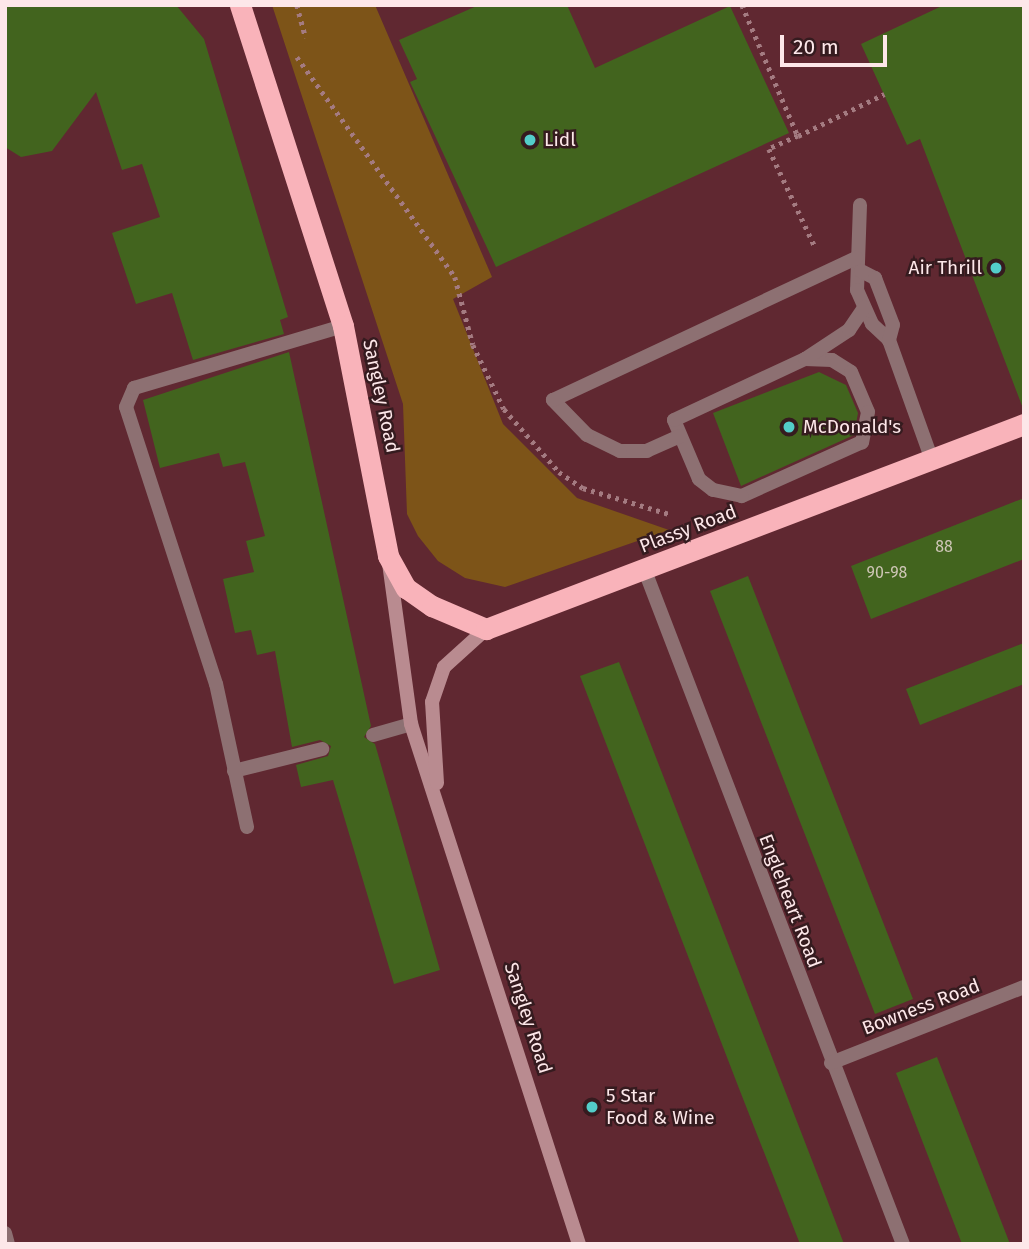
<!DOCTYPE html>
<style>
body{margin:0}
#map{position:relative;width:1029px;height:1249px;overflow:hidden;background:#602831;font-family:"Fira Sans",sans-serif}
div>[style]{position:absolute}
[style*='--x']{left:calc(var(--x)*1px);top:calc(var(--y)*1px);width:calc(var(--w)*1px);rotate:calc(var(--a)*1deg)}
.green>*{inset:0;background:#7d5418}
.building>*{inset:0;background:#42641e}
.path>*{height:4.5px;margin-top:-2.25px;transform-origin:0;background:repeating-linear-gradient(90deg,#a47b81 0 3.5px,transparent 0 8.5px)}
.lane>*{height:14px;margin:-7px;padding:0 7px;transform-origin:7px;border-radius:7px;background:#8d7072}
.street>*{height:14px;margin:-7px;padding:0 7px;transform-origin:7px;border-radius:7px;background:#8d7072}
.secondary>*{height:14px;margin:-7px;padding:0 7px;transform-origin:7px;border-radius:7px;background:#b98b90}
.highway>*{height:21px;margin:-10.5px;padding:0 10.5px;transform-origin:10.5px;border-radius:10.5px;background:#f9b3ba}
.dots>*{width:19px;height:19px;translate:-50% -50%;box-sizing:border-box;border:4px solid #351b1f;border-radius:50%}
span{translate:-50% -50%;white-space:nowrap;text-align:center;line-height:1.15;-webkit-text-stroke:5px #351b1f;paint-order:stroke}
.number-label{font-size:16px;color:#cec6b6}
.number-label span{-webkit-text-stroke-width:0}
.poi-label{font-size:19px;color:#fde7e9}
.left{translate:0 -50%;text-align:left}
.right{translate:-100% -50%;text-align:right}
.street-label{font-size:19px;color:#fde7e9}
.frame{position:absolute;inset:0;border:7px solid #fde7e9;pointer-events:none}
.scale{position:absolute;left:780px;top:35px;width:107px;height:32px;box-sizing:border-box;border:4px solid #fde7e9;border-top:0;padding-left:9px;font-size:21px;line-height:24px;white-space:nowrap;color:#fde7e9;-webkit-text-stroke:5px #351b1f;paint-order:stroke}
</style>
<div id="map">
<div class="green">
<div style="clip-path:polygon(272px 5px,375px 5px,492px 277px,453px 299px,503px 424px,577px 498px,669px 530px,505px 587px,465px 578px,438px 561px,418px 536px,407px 514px,403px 404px)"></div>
</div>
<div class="building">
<div style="clip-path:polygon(5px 5px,176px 5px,204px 39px,288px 317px,280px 320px,284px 334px,193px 360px,172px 293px,136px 304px,112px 233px,160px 217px,142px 164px,122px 170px,96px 92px,52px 151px,21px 157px,5px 147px)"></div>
<div style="clip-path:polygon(479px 5px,567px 5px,595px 68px,730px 6px,789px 133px,496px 267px,410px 82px,417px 79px,399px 40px)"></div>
<div style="clip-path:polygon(944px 5px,1024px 5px,1024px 411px,920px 139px,907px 145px,861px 44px)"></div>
<div style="clip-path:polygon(289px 352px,371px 726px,364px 737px,375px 744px,440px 970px,394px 984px,333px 780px,301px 787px,296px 765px,328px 756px,331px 746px,320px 740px,292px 747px,275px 651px,257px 655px,251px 630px,235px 633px,223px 579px,254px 572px,246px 541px,265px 536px,245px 462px,223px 467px,219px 453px,160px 468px,143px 400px)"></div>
<div style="clip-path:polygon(819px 372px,846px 385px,858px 413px,854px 435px,741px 486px,713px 413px)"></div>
<div style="clip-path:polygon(1024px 498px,1024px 559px,871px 619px,851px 566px)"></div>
<div style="clip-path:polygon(748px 576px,913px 999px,875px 1014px,710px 591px)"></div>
<div style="clip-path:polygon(1024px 643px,1024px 684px,920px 725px,906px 689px)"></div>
<div style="clip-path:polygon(619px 662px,820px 1181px,844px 1244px,800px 1244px,740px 1091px,580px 676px)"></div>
<div style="clip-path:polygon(937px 1057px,1010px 1244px,962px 1244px,896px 1073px)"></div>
</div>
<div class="path">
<div style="--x:297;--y:5;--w:34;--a:75"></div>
<div style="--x:742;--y:5;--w:142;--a:66.9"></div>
<div style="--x:798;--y:136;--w:32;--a:156"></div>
<div style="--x:769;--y:149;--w:110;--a:64.8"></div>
<div style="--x:297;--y:57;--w:271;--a:54.3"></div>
<div style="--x:455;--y:277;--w:70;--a:75.2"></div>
<div style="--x:473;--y:345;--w:71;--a:64.2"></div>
<div style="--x:504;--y:409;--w:84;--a:48.9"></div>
<div style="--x:559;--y:472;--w:29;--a:34"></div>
<div style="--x:583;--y:488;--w:90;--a:16.8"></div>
<div style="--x:798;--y:136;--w:96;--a:-26"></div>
</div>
<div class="lane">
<div style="--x:860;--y:205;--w:85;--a:92"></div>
<div style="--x:857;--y:290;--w:37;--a:66"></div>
<div style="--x:872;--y:324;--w:23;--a:43"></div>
<div style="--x:889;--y:340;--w:127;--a:70.3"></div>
<div style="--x:861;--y:271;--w:16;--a:27"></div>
<div style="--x:875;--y:278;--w:50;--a:69"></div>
<div style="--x:893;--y:325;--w:16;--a:105"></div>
<div style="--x:805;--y:359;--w:27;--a:2"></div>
<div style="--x:832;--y:360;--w:22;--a:32"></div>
<div style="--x:851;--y:372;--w:43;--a:67"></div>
<div style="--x:868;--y:412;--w:31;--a:101"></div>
<div style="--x:862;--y:442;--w:132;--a:155.8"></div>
<div style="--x:742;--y:496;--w:30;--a:-168"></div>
<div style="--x:713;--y:490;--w:18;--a:-142"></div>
<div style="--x:699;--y:479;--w:64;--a:-113"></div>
<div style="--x:674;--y:420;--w:145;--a:-25"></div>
<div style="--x:805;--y:359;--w:53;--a:-33.4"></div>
<div style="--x:849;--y:330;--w:27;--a:-56"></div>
<div style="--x:680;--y:436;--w:36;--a:156"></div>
<div style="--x:647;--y:451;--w:27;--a:180"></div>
<div style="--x:620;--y:451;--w:37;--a:-154"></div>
<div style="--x:587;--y:435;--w:49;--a:-134.2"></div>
<div style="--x:553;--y:400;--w:335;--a:-25.1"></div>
<div style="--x:373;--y:735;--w:40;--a:-16"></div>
<div style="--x:234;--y:771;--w:91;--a:-14"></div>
<div style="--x:247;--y:827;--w:146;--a:-102.2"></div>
<div style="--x:216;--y:684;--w:291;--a:-108"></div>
<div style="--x:126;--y:407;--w:21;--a:-67"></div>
<div style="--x:134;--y:388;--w:218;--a:-16.5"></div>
</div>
<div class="street">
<div style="--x:645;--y:571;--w:721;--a:69.03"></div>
<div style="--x:831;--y:1063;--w:207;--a:-21.5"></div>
<div style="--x:5;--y:1233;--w:11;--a:75"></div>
</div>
<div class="secondary">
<div style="--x:389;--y:563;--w:162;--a:82.2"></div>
<div style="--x:411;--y:724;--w:546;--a:72.1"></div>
<div style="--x:437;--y:783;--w:81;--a:-93.5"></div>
<div style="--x:432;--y:702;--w:37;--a:-71"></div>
<div style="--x:444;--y:667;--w:57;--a:-42.1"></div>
</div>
<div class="highway">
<div style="--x:240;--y:5;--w:337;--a:72.2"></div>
<div style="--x:343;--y:326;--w:234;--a:78.9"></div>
<div style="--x:388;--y:556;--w:37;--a:61"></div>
<div style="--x:406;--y:588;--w:32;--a:35"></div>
<div style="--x:432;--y:606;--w:59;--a:23.1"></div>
<div style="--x:486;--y:629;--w:576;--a:-20.86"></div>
</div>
<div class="dots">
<div style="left:530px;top:140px;background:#53cdc9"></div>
<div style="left:996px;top:268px;background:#53cdc9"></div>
<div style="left:789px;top:427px;background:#53cdc9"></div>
<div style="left:592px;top:1107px;background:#53cdc9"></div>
</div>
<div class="number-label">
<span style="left:944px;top:547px">88</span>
<span style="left:887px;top:573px">90-98</span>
</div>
<div class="poi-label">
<span class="left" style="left:544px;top:140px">Lidl</span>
<span class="right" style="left:982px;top:268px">Air Thrill</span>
<span class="left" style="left:803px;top:427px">McDonald's</span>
<span class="left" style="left:606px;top:1107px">5 Star<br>Food &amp; Wine</span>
</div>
<div class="street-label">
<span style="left:381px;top:396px;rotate:78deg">Sangley Road</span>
<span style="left:688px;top:529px;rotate:-21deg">Plassy Road</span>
<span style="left:790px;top:901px;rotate:69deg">Engleheart Road</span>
<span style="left:921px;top:1007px;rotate:-21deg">Bowness Road</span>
<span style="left:528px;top:1018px;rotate:72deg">Sangley Road</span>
</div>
<div class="frame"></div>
<div class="scale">20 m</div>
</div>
